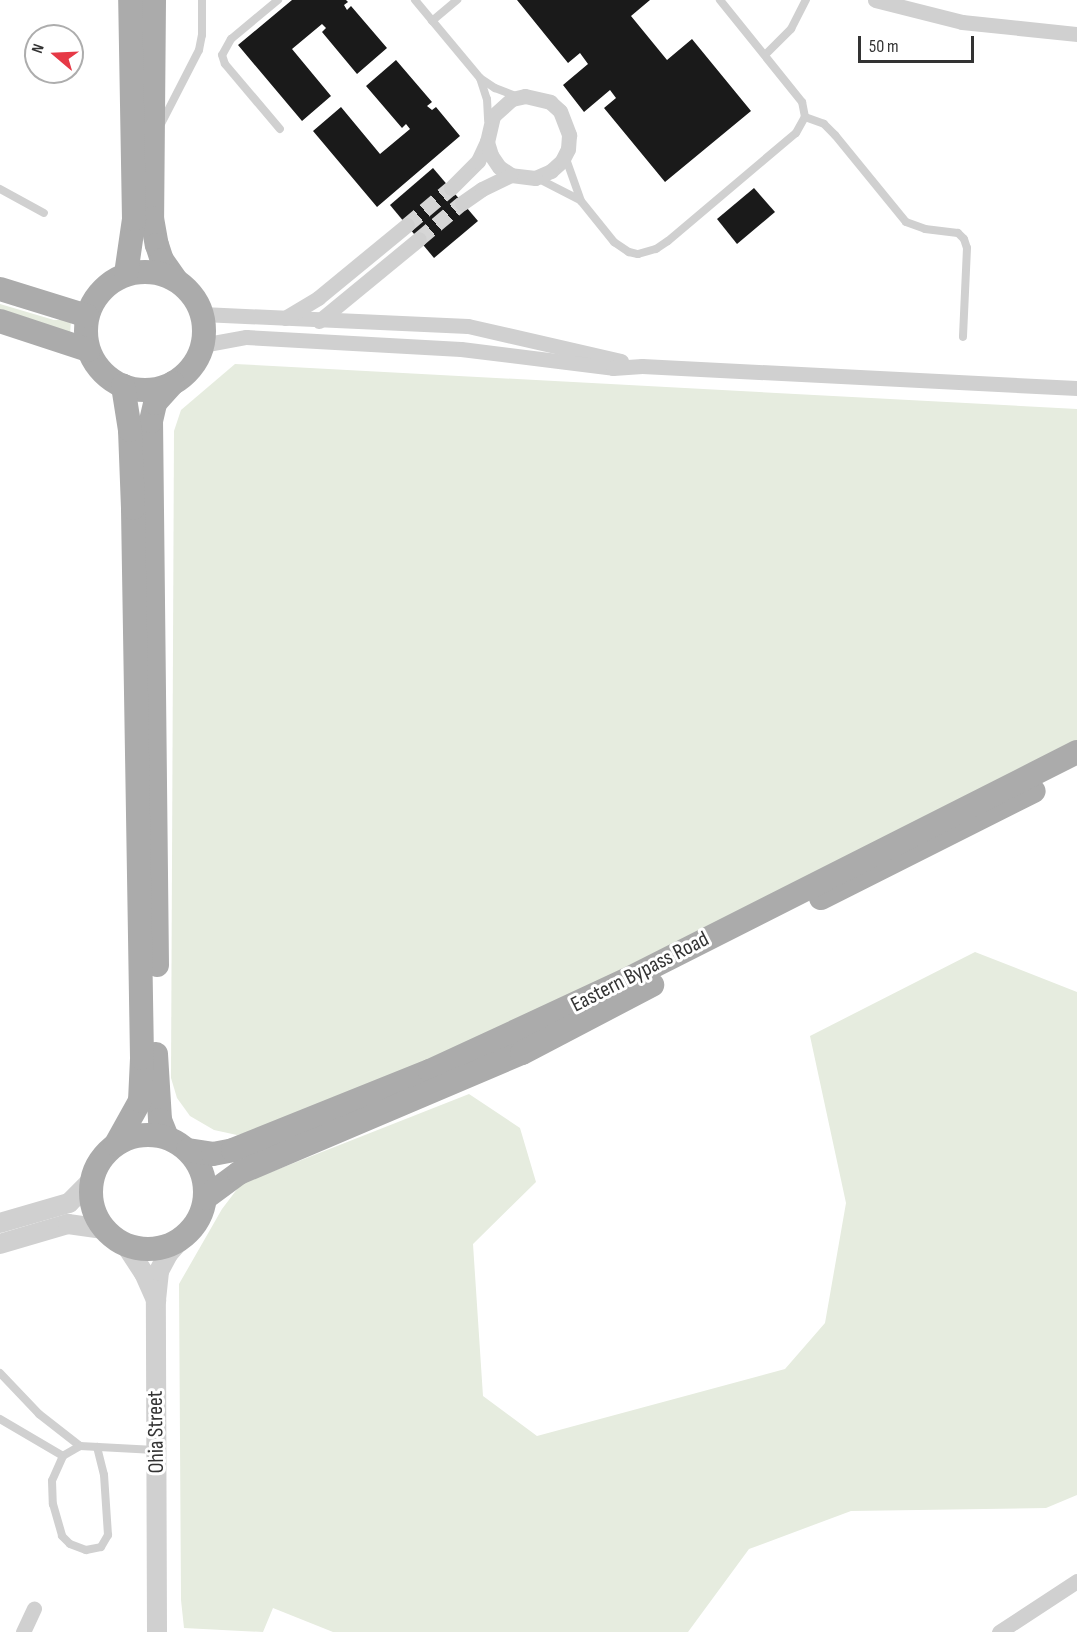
<!DOCTYPE html>
<style>
body{margin:0}
#map{position:relative;width:1077px;height:1632px;overflow:hidden;background:#fff;font-family:"Sofia Sans Condensed",sans-serif}
div>[style]{position:absolute}
[style*='--x']{left:calc(var(--x)*1px);top:calc(var(--y)*1px);width:calc(var(--w)*1px);rotate:calc(var(--a)*1deg)}
.green>*{inset:0;background:#e6ecdf}
.building>*{inset:0;background:#1a1a1a}
.minor-tunnel>*{height:15px;margin-top:-7.5px;transform-origin:0;background:repeating-linear-gradient(90deg,#d6d6d6 0 15px,transparent 0 23px)}
.service>*{height:8px;margin:-4px;padding:0 4px;transform-origin:4px;border-radius:4px;background:#d0d0d0}
.minor>*{height:15px;margin:-7.5px;padding:0 7.5px;transform-origin:7.5px;border-radius:7.5px;background:#d0d0d0}
.tertiary>*{height:20px;margin:-10px;padding:0 10px;transform-origin:10px;border-radius:10px;background:#d0d0d0}
.primary>*{height:24px;margin:-12px;padding:0 12px;transform-origin:12px;border-radius:12px;background:#ababab}
.primary>.ring{margin:-12px;padding:0;box-sizing:content-box;background:none;border:24px solid #ababab;border-radius:50%}
span{translate:-50% -50%;white-space:nowrap;text-align:center;line-height:1.15;-webkit-text-stroke:6px #fff;paint-order:stroke}
.street-label{font-size:22px;color:#333}
.north{position:absolute;left:24px;top:24px;width:60px;height:60px;box-sizing:border-box;background:#fff;border:2px solid #adadad;border-radius:50%;rotate:289deg;font-size:16px;font-weight:700;line-height:24px;text-align:center;color:#333}
.north::after{content:'';display:block;margin:auto;width:21px;height:27px;background:#e63946;clip-path:polygon(50% 0,100% 100%,50% 72%,0 100%)}
.scale{position:absolute;left:858px;top:36px;width:116px;height:27px;box-sizing:border-box;border:3px solid #333;border-top:0;padding-left:8px;font-size:18px;line-height:21px;white-space:nowrap;color:#333;-webkit-text-stroke:4px #fff;paint-order:stroke}
</style>
<div id="map">
<div class="green">
<div style="clip-path:polygon(0 304px,54px 320px,71px 320px,70px 335px,0 311px)"></div>
<div style="clip-path:polygon(235px 364px,1077px 409px,1077px 750px,607px 989px,297px 1121px,237px 1135px,214px 1130px,190px 1116px,177px 1098px,171px 1078px,174px 431px,181px 410px)"></div>
<div style="clip-path:polygon(975px 952px,1077px 992px,1077px 1495px,1046px 1508px,851px 1511px,749px 1549px,688px 1632px,333px 1632px,273px 1608px,263px 1632px,184px 1628px,181px 1600px,179px 1284px,222px 1209px,241px 1184px,469px 1094px,520px 1128px,536px 1182px,473px 1244px,483px 1396px,537px 1436px,785px 1369px,825px 1323px,846px 1203px,810px 1036px)"></div>
</div>
<div class="building">
<div style="clip-path:polygon(292px 0,346px 0,348px 2px,344px 5px,347px 10px,351px 6px,387px 48px,357px 74px,322px 32px,326px 28px,322px 24px,292px 49px,331px 96px,302px 121px,238px 45px)"></div>
<div style="clip-path:polygon(517px 0,650px 0,631px 16px,667px 60px,692px 39px,751px 111px,665px 182px,604px 108px,616px 98px,610px 90px,584px 112px,563px 85px,588px 64px,580px 53px,568px 63px)"></div>
<div style="clip-path:polygon(396px 60px,432px 102px,427px 106px,432px 110px,436px 107px,460px 136px,377px 207px,313px 131px,341px 107px,380px 154px,410px 129px,406px 124px,402px 128px,366px 86px)"></div>
<div style="clip-path:polygon(433px 168px,478px 221px,434px 258px,390px 205px)"></div>
<div style="clip-path:polygon(754px 188px,775px 212px,737px 244px,717px 219px)"></div>
</div>
<div class="minor-tunnel">
<div style="--x:407;--y:225;--w:57;--a:-40.1"></div>
<div style="--x:419;--y:239;--w:56;--a:-39.9"></div>
</div>
<div class="service">
<div style="--x:278;--y:0;--w:61;--a:140.3"></div>
<div style="--x:231;--y:39;--w:18;--a:119"></div>
<div style="--x:222;--y:55;--w:9;--a:72"></div>
<div style="--x:225;--y:64;--w:85;--a:49.8"></div>
<div style="--x:415;--y:0;--w:102;--a:50.2"></div>
<div style="--x:480;--y:78;--w:18;--a:34"></div>
<div style="--x:495;--y:88;--w:22;--a:21"></div>
<div style="--x:432;--y:21;--w:33;--a:-40"></div>
<div style="--x:765;--y:55;--w:37;--a:-45"></div>
<div style="--x:791;--y:29;--w:33;--a:-63"></div>
<div style="--x:480;--y:78;--w:22;--a:72"></div>
<div style="--x:487;--y:99;--w:21;--a:87"></div>
<div style="--x:805;--y:117;--w:20;--a:20"></div>
<div style="--x:824;--y:124;--w:16;--a:45"></div>
<div style="--x:835;--y:135;--w:112;--a:50.8"></div>
<div style="--x:906;--y:222;--w:20;--a:20"></div>
<div style="--x:925;--y:229;--w:33;--a:7"></div>
<div style="--x:958;--y:233;--w:8;--a:45"></div>
<div style="--x:964;--y:239;--w:9;--a:72"></div>
<div style="--x:967;--y:248;--w:89;--a:92.6"></div>
<div style="--x:161;--y:124;--w:83;--a:-62.8"></div>
<div style="--x:199;--y:50;--w:15;--a:-79"></div>
<div style="--x:202;--y:35;--w:35;--a:-90"></div>
<div style="--x:565;--y:156;--w:48;--a:70.4"></div>
<div style="--x:581;--y:201;--w:53;--a:51.2"></div>
<div style="--x:614;--y:242;--w:18;--a:34"></div>
<div style="--x:629;--y:252;--w:9;--a:13"></div>
<div style="--x:638;--y:254;--w:19;--a:-16"></div>
<div style="--x:656;--y:249;--w:14;--a:-34"></div>
<div style="--x:668;--y:241;--w:167;--a:-40.2"></div>
<div style="--x:796;--y:133;--w:18;--a:-61"></div>
<div style="--x:805;--y:117;--w:15;--a:-101"></div>
<div style="--x:802;--y:102;--w:131;--a:-128.8"></div>
<div style="--x:537;--y:178;--w:48;--a:27.1"></div>
<div style="--x:0;--y:189;--w:50;--a:28.6"></div>
<div style="--x:0;--y:1373;--w:57;--a:46.4"></div>
<div style="--x:39;--y:1414;--w:52;--a:38"></div>
<div style="--x:80;--y:1446;--w:75;--a:3.1"></div>
<div style="--x:0;--y:1419;--w:73;--a:30.4"></div>
<div style="--x:80;--y:1446;--w:20;--a:150"></div>
<div style="--x:63;--y:1456;--w:27;--a:114"></div>
<div style="--x:52;--y:1481;--w:23;--a:88"></div>
<div style="--x:53;--y:1504;--w:33;--a:74"></div>
<div style="--x:62;--y:1536;--w:11;--a:45"></div>
<div style="--x:70;--y:1544;--w:17;--a:21"></div>
<div style="--x:86;--y:1550;--w:15;--a:-11"></div>
<div style="--x:101;--y:1547;--w:14;--a:-60"></div>
<div style="--x:108;--y:1535;--w:60;--a:-93.8"></div>
<div style="--x:104;--y:1475;--w:29;--a:-104"></div>
</div>
<div class="minor">
<div style="--x:875;--y:0;--w:90;--a:14.2"></div>
<div style="--x:962;--y:22;--w:116;--a:6"></div>
<div style="--x:451;--y:188;--w:38;--a:-45"></div>
<div style="--x:478;--y:161;--w:21;--a:-65"></div>
<div style="--x:487;--y:142;--w:27;--a:-77"></div>
<div style="--x:493;--y:116;--w:25;--a:-42"></div>
<div style="--x:512;--y:99;--w:13;--a:-13"></div>
<div style="--x:525;--y:96;--w:26;--a:13"></div>
<div style="--x:550;--y:102;--w:13;--a:42"></div>
<div style="--x:560;--y:111;--w:26;--a:69"></div>
<div style="--x:569;--y:135;--w:14;--a:94"></div>
<div style="--x:568;--y:149;--w:13;--a:117"></div>
<div style="--x:562;--y:161;--w:15;--a:138"></div>
<div style="--x:551;--y:171;--w:17;--a:156"></div>
<div style="--x:535;--y:178;--w:24;--a:-173"></div>
<div style="--x:511;--y:175;--w:14;--a:-146"></div>
<div style="--x:499;--y:167;--w:14;--a:-124"></div>
<div style="--x:491;--y:155;--w:14;--a:-107"></div>
<div style="--x:462;--y:203;--w:24;--a:-35"></div>
<div style="--x:482;--y:189;--w:32;--a:-26"></div>
<div style="--x:202;--y:314;--w:266;--a:2.6"></div>
<div style="--x:468;--y:326;--w:157;--a:12.9"></div>
<div style="--x:285;--y:318;--w:39;--a:-31"></div>
<div style="--x:318;--y:298;--w:115;--a:-39.4"></div>
<div style="--x:319;--y:321;--w:129;--a:-39.4"></div>
<div style="--x:202;--y:345;--w:45;--a:-10.3"></div>
<div style="--x:246;--y:337;--w:215;--a:3.2"></div>
<div style="--x:461;--y:349;--w:153;--a:7.1"></div>
<div style="--x:613;--y:368;--w:29;--a:-4"></div>
<div style="--x:642;--y:366;--w:436;--a:2.9"></div>
<div style="--x:23;--y:1632;--w:26;--a:-65"></div>
<div style="--x:999;--y:1632;--w:93;--a:-33.2"></div>
</div>
<div class="tertiary">
<div style="--x:0;--y:1223;--w:72;--a:-16.2"></div>
<div style="--x:69;--y:1203;--w:33;--a:-45"></div>
<div style="--x:0;--y:1244;--w:71;--a:-16.4"></div>
<div style="--x:68;--y:1224;--w:36;--a:8"></div>
<div style="--x:125;--y:1244;--w:35;--a:57"></div>
<div style="--x:144;--y:1273;--w:30;--a:66"></div>
<div style="--x:157;--y:1632;--w:332;--a:-90.2"></div>
<div style="--x:156;--y:1300;--w:29;--a:-84"></div>
<div style="--x:159;--y:1271;--w:19;--a:-62"></div>
<div style="--x:168;--y:1254;--w:20;--a:-49"></div>
</div>
<div class="primary">
<div style="--x:154;--y:0;--w:218;--a:90.5"></div>
<div style="--x:152;--y:218;--w:27;--a:80"></div>
<div style="--x:157;--y:245;--w:16;--a:72"></div>
<div style="--x:162;--y:260;--w:24;--a:55"></div>
<div class="ring" style="left:86px;top:272px;width:94px;height:94px"></div>
<div style="--x:126;--y:274;--w:56;--a:-81.7"></div>
<div style="--x:134;--y:219;--w:219;--a:-91"></div>
<div style="--x:0;--y:289;--w:91;--a:17.2"></div>
<div style="--x:0;--y:321;--w:93;--a:18.2"></div>
<div style="--x:821;--y:898;--w:238;--a:-26.7"></div>
<div style="--x:157;--y:965;--w:544;--a:-90.63"></div>
<div style="--x:151;--y:421;--w:18;--a:-77"></div>
<div style="--x:155;--y:403;--w:27;--a:-48"></div>
<div style="--x:156;--y:1054;--w:66;--a:86.5"></div>
<div style="--x:160;--y:1120;--w:18;--a:68"></div>
<div class="ring" style="left:91px;top:1135px;width:90px;height:90px"></div>
<div style="--x:116;--y:1144;--w:49;--a:-60.8"></div>
<div style="--x:140;--y:1101;--w:43;--a:-87.3"></div>
<div style="--x:142;--y:1058;--w:550;--a:-90.94"></div>
<div style="--x:133;--y:508;--w:78;--a:-92.2"></div>
<div style="--x:130;--y:430;--w:45;--a:-99"></div>
<div style="--x:188;--y:1150;--w:25;--a:9"></div>
<div style="--x:213;--y:1154;--w:20;--a:-11"></div>
<div style="--x:233;--y:1150;--w:212;--a:-21.9"></div>
<div style="--x:430;--y:1071;--w:218;--a:-24.9"></div>
<div style="--x:628;--y:979;--w:503;--a:-26.82"></div>
<div style="--x:205;--y:1198;--w:42;--a:-36.3"></div>
<div style="--x:239;--y:1173;--w:307;--a:-23"></div>
<div style="--x:522;--y:1053;--w:147;--a:-27.6"></div>
</div>
<div class="street-label">
<span style="left:640px;top:972px;rotate:-27deg">Eastern Bypass Road</span>
<span style="left:156px;top:1432px;rotate:-91deg">Ohia Street</span>
</div>
<div class="north">N</div>
<div class="scale">50 m</div>
</div>
